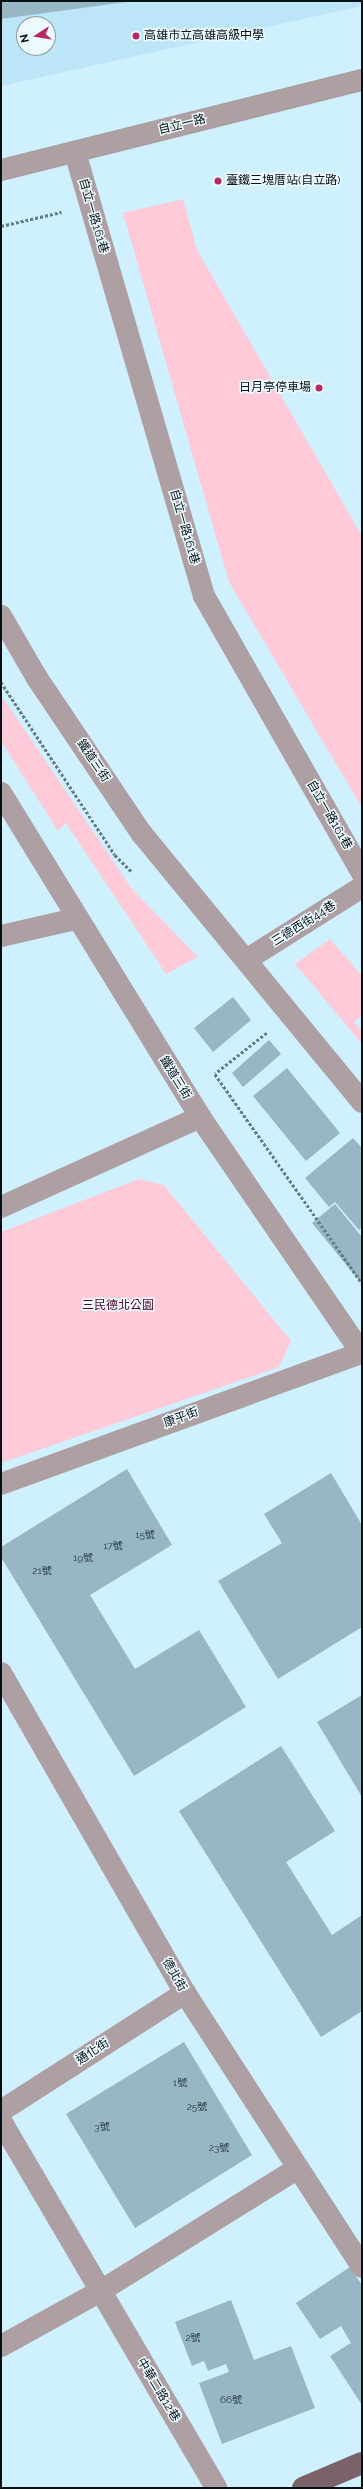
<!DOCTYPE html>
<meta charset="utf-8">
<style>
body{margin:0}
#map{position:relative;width:363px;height:2489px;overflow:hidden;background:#cff0fe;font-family:Raleway,"Noto Sans TC",sans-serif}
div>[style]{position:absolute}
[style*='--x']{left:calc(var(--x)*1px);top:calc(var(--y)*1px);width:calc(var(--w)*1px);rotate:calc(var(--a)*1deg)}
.built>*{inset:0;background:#bce5f7}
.green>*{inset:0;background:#ffcad8}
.building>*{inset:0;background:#98b7c5}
.path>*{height:2.5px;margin-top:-1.25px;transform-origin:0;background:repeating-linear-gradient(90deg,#667b84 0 3px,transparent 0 5px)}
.minor>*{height:22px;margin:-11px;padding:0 11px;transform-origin:11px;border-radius:11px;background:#ae9fa3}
.major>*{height:22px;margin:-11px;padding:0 11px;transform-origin:11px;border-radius:11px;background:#7b6269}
.dots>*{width:11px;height:11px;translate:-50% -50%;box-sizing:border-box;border:2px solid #ecf9ff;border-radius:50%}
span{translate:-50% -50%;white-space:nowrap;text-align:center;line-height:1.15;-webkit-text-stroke:3px #ecf9ff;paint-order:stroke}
.number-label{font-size:10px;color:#2a3a41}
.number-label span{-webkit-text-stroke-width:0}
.poi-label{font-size:12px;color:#061015}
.left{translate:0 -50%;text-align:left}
.right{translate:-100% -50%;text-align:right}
.street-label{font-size:12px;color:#061015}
.park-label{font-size:12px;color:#520628}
.frame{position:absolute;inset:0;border:2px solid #061015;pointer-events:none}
.north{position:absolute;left:16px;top:16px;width:40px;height:40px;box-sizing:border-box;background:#ecf9ff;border:1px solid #909ca1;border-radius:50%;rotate:258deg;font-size:11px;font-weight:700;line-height:16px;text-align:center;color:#061015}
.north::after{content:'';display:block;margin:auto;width:14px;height:18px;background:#b52a63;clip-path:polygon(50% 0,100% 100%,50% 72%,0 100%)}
</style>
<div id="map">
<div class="built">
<div style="clip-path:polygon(evenodd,1px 1px,362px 1px,362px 6px,1px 86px,1px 1px,24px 24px,48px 24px,48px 48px,24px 48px,24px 24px)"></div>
</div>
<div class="green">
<div style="clip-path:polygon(183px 199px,197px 250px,362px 536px,362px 808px,229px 582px,123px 213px)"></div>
<div style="clip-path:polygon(1px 695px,132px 889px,198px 957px,166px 974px,66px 823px,58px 831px,1px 741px)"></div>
<div style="clip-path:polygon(330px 939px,362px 976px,362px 1015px,354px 1022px,362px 1031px,362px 1044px,295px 964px)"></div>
<div style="clip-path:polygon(139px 1179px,164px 1185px,291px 1341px,279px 1367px,1px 1463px,1px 1232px)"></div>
</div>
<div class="building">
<div style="clip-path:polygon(1px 1px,126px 1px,126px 2px,1px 19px)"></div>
<div style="clip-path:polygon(233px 997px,251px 1020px,213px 1052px,194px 1028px)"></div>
<div style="clip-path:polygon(269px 1040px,281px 1054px,243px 1087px,232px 1073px)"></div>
<div style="clip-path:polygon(287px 1068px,340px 1133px,306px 1161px,253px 1096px)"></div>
<div style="clip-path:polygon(353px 1138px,362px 1148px,362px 1227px,359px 1230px,335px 1202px,329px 1207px,305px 1178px)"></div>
<div style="clip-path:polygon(335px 1204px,362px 1237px,362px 1284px,312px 1223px)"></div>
<div style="clip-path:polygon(127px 1469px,172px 1545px,90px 1595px,135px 1669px,199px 1630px,246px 1707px,134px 1776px,1px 1557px,1px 1547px)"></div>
<div style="clip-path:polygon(331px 1473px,362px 1525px,362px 1627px,278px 1679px,218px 1581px,282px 1543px,264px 1514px)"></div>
<div style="clip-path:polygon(362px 1695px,362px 1797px,317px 1722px)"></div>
<div style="clip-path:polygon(281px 1746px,335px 1831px,286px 1862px,332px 1935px,362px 1915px,362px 2011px,321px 2037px,179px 1811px)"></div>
<div style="clip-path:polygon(184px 2042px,252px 2155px,135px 2228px,66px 2114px)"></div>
<div style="clip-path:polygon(350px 2267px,362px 2285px,362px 2405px,330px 2356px,351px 2343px,341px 2326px,320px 2339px,296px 2303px)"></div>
<div style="clip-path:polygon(231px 2300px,254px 2360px,291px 2346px,315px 2408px,222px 2444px,199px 2383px,229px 2372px,226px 2364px,208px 2371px,204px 2361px,192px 2366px,175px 2322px)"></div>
</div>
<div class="path">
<div style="--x:1;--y:226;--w:62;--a:-13.1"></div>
<div style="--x:1;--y:682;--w:207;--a:56.6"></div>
<div style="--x:115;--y:855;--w:24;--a:45"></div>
<div style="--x:267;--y:1033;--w:66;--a:141.7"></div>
<div style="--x:215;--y:1074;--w:256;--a:54.9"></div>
</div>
<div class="minor">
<div style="--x:75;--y:152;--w:462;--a:73.8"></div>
<div style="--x:204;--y:596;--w:319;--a:60.3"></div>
<div style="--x:1;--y:170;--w:372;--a:-14"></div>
<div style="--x:1;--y:616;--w:72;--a:59.9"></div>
<div style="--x:37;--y:678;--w:188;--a:56.1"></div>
<div style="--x:142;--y:834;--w:347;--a:50.6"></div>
<div style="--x:1;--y:793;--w:380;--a:58.4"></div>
<div style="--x:200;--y:1117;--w:287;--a:55.6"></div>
<div style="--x:1;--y:936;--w:76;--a:-12.9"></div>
<div style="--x:246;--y:960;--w:137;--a:-32.2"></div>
<div style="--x:1;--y:1207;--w:218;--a:-24.3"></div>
<div style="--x:1;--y:1484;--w:383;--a:-20"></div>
<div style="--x:1;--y:1673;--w:369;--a:60.1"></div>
<div style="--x:185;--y:1993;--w:326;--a:57.1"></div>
<div style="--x:1;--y:2111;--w:219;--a:-32.7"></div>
<div style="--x:1;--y:2121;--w:425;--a:59.6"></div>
<div style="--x:1;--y:2346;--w:112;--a:-28.9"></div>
<div style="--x:99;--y:2292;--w:234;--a:-31.9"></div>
</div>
<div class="major">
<div style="--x:303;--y:2488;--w:64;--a:-23"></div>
</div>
<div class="dots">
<div style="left:136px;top:36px;background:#b52a63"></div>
<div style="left:218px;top:181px;background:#b52a63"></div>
<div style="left:319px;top:388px;background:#b52a63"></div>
</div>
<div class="number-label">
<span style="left:145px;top:1535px">15號</span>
<span style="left:113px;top:1546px">17號</span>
<span style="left:83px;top:1558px">19號</span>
<span style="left:42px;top:1571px">21號</span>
<span style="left:180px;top:2083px">1號</span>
<span style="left:197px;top:2107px">25號</span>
<span style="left:102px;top:2127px">3號</span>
<span style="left:219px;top:2148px">23號</span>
<span style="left:193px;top:2338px">2號</span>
<span style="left:231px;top:2400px">66號</span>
</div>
<div class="poi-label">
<span class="left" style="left:144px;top:36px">高雄市立高雄高級中學</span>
<span class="left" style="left:226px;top:181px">臺鐵三塊厝站(自立路)</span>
<span class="right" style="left:311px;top:388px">日月亭停車場</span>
</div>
<div class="street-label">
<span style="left:182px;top:125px;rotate:-14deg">自立一路</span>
<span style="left:93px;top:216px;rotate:74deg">自立一路161巷</span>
<span style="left:184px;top:527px;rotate:74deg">自立一路161巷</span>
<span style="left:93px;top:761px;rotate:56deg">鐵道三街</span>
<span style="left:329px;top:815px;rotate:60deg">自立一路161巷</span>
<span style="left:304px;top:924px;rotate:-32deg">三德西街44巷</span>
<span style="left:175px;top:1078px;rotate:58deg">鐵道三街</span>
<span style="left:181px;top:1418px;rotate:-20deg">康平街</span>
<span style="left:174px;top:1975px;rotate:60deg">德北街</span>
<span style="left:93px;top:2052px;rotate:-33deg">通化街</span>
<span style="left:158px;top:2390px;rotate:59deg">中華二路12巷</span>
</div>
<div class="park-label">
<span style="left:118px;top:1306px">三民德北公園</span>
</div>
<div class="frame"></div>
<div class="north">N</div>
</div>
